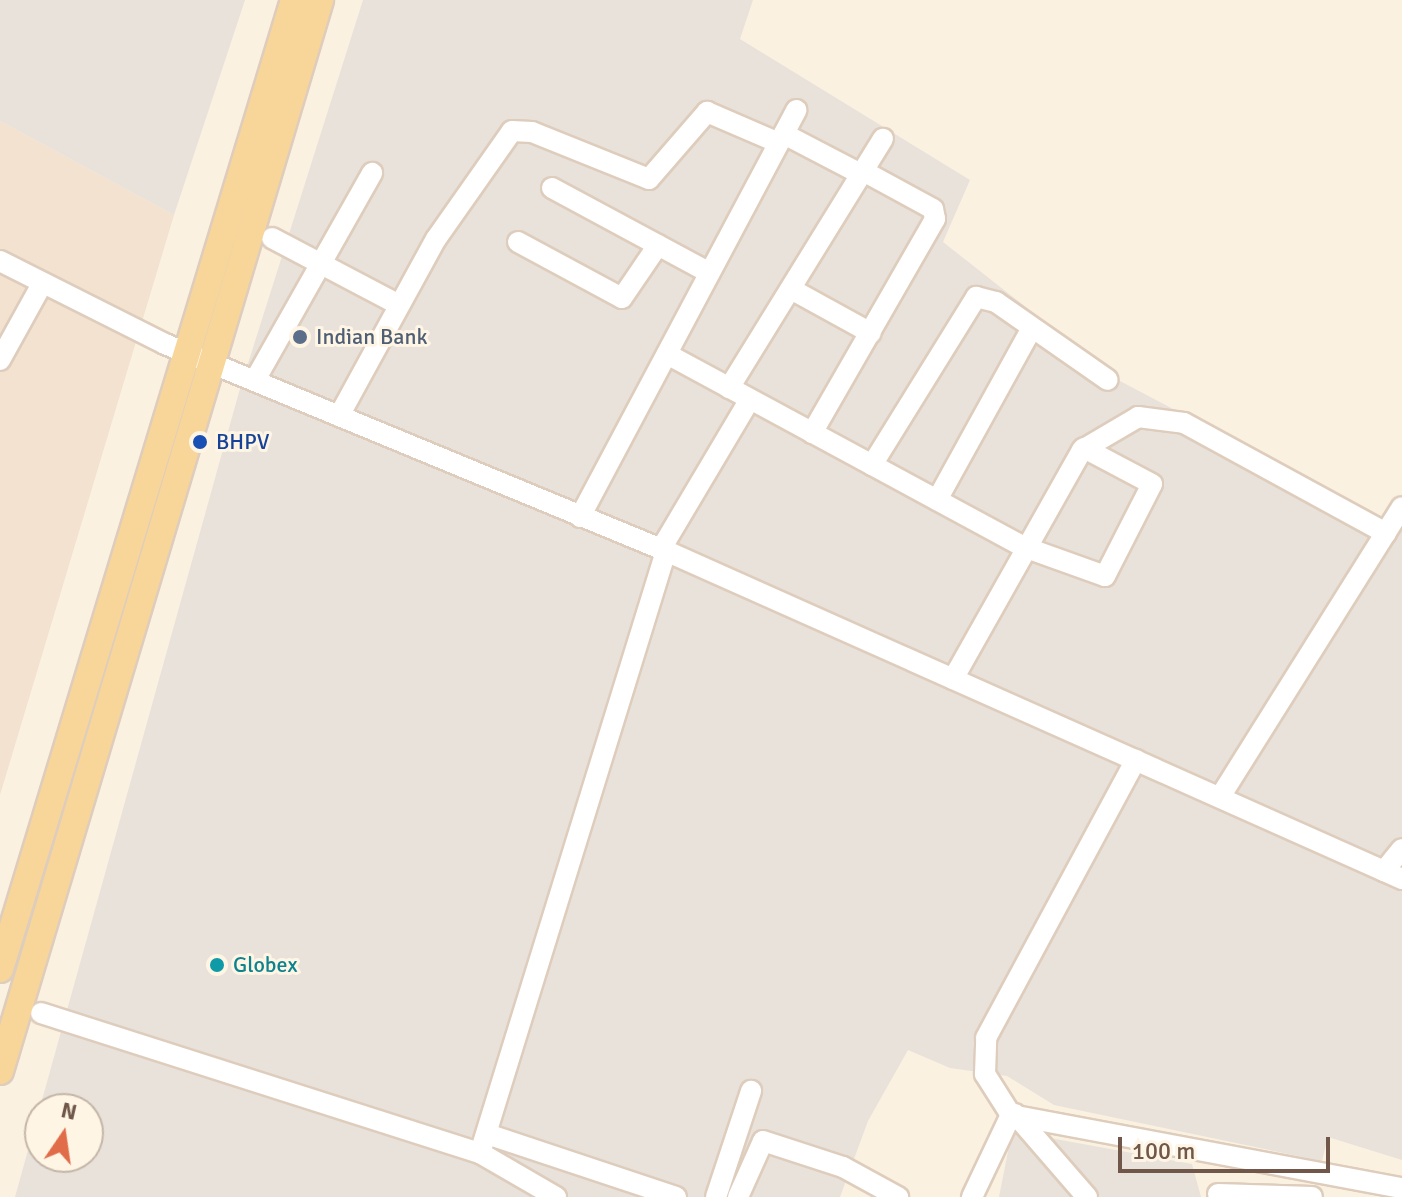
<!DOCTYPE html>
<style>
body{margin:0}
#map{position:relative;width:1402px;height:1197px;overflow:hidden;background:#fbf1e0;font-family:Signika,sans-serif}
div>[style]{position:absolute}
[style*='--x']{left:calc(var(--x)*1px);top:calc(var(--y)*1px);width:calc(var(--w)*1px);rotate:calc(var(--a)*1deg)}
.residential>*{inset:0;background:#f2e2cf}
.industrial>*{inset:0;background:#e9e2db}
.roads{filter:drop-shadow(2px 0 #decdbc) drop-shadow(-2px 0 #decdbc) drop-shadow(0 2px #decdbc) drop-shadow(0 -2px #decdbc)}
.minor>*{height:20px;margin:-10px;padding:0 10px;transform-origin:10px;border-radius:10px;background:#fff}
.major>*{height:26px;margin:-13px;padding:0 13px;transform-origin:13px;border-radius:13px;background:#f8d69a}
.dots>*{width:22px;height:22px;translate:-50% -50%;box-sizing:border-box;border:4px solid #fef5e5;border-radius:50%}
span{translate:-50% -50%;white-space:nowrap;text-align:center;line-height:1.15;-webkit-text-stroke:6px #fef5e5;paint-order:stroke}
.service-label{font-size:22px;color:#4e5e75}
.left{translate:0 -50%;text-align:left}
.transit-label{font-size:22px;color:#164399}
.culture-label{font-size:22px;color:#0d838f}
.north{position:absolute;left:24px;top:1093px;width:80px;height:80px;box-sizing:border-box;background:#fef5e5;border:2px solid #c5b6a7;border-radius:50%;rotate:13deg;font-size:22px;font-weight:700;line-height:32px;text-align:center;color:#705749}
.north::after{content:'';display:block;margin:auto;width:28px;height:36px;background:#e16c49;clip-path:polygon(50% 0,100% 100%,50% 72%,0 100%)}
.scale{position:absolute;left:1118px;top:1137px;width:212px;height:36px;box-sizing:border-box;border:4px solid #705749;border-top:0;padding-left:10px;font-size:24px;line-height:28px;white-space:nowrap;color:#705749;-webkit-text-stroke:6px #fef5e5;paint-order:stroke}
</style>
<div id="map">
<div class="residential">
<div style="clip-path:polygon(0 121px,174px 215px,0 795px)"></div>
</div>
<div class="industrial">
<div style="clip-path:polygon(0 0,245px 0,174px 215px,0 121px)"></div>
<div style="clip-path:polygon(evenodd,363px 0,753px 0,740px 39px,970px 180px,943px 242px,1120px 381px,1402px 530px,1402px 1160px,1328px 1137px,1322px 1161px,1054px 1105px,1007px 1076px,950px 1068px,908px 1050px,868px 1121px,840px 1197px,15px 1197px,239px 392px,363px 0,40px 1109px,88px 1109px,88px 1157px,40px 1157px,40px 1109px)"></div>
<div style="clip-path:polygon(1012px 1131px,1192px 1164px,1201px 1197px,999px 1197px)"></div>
</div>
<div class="roads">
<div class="minor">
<div style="--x:784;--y:134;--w:87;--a:27.5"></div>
<div style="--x:552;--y:188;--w:179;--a:28.3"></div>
<div style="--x:272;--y:238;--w:141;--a:27.8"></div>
<div style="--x:518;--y:242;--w:118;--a:28.3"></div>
<div style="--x:622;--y:298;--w:64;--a:-55.8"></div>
<div style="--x:0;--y:261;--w:185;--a:26.7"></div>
<div style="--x:165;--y:344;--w:542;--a:22.45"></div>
<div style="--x:666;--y:551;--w:806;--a:24.02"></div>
<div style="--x:791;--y:289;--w:91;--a:28.8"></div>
<div style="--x:667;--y:354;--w:406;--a:28.4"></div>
<div style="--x:1024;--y:547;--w:86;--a:19.7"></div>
<div style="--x:1105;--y:576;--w:103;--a:-62.9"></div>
<div style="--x:1152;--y:484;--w:77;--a:-152.1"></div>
<div style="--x:0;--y:360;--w:87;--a:-61.1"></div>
<div style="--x:255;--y:380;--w:238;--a:-60.5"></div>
<div style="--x:729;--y:388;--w:293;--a:-58.3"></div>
<div style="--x:339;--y:416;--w:202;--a:-61.3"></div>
<div style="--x:436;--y:239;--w:132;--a:-54.9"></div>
<div style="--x:512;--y:131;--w:20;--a:3"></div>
<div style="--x:532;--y:132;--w:126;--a:21.9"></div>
<div style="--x:649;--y:179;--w:89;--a:-49.1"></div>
<div style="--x:707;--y:112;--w:78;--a:23.3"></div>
<div style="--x:812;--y:433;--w:247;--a:-60.1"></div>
<div style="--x:935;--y:219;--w:10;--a:-101"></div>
<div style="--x:933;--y:209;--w:80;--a:-151.5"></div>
<div style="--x:872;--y:465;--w:198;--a:-58.2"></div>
<div style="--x:976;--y:297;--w:21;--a:14"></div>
<div style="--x:996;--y:302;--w:136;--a:34.9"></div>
<div style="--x:937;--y:500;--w:196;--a:-61.1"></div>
<div style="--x:580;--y:517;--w:461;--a:-62"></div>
<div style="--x:661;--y:549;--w:174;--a:-59.3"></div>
<div style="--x:953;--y:679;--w:263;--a:-60.6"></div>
<div style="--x:1082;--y:450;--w:65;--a:-30.5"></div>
<div style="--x:1138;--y:417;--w:46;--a:7.4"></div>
<div style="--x:1184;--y:423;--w:230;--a:28.6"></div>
<div style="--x:1220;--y:797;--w:342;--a:-57.9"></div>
<div style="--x:1384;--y:871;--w:28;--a:-51"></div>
<div style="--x:41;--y:1013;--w:461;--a:17.7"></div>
<div style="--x:480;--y:1153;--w:630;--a:-72.83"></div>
<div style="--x:1015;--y:1114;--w:110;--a:49.1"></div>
<div style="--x:1011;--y:1115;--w:398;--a:10.6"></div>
<div style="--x:490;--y:1135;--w:196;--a:18.4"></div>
<div style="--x:480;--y:1153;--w:88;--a:30.1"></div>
<div style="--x:1218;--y:1194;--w:94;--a:1.8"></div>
<div style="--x:716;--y:1197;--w:112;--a:-71.7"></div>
<div style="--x:738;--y:1197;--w:61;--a:-65.9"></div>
<div style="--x:763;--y:1141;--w:84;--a:18"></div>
<div style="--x:843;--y:1167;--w:63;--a:28.6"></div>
<div style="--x:972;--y:1197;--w:91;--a:-64.6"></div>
<div style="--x:1011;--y:1115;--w:49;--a:-122.4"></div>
<div style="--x:985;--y:1074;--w:36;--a:-88"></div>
<div style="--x:986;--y:1038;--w:316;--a:-61.7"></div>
</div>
<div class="major">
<div style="--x:0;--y:969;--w:1013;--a:-73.12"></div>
<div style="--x:0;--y:1071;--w:1118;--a:-73.36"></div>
</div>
</div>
<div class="dots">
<div style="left:300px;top:337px;background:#5c6f8a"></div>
<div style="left:200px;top:442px;background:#1a4fb4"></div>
<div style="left:217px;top:965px;background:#0f9aa8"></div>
</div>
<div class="service-label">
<span class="left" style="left:316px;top:337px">Indian Bank</span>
</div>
<div class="transit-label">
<span class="left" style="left:216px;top:442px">BHPV</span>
</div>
<div class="culture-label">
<span class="left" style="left:233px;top:965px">Globex</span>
</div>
<div class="north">N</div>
<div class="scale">100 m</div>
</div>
